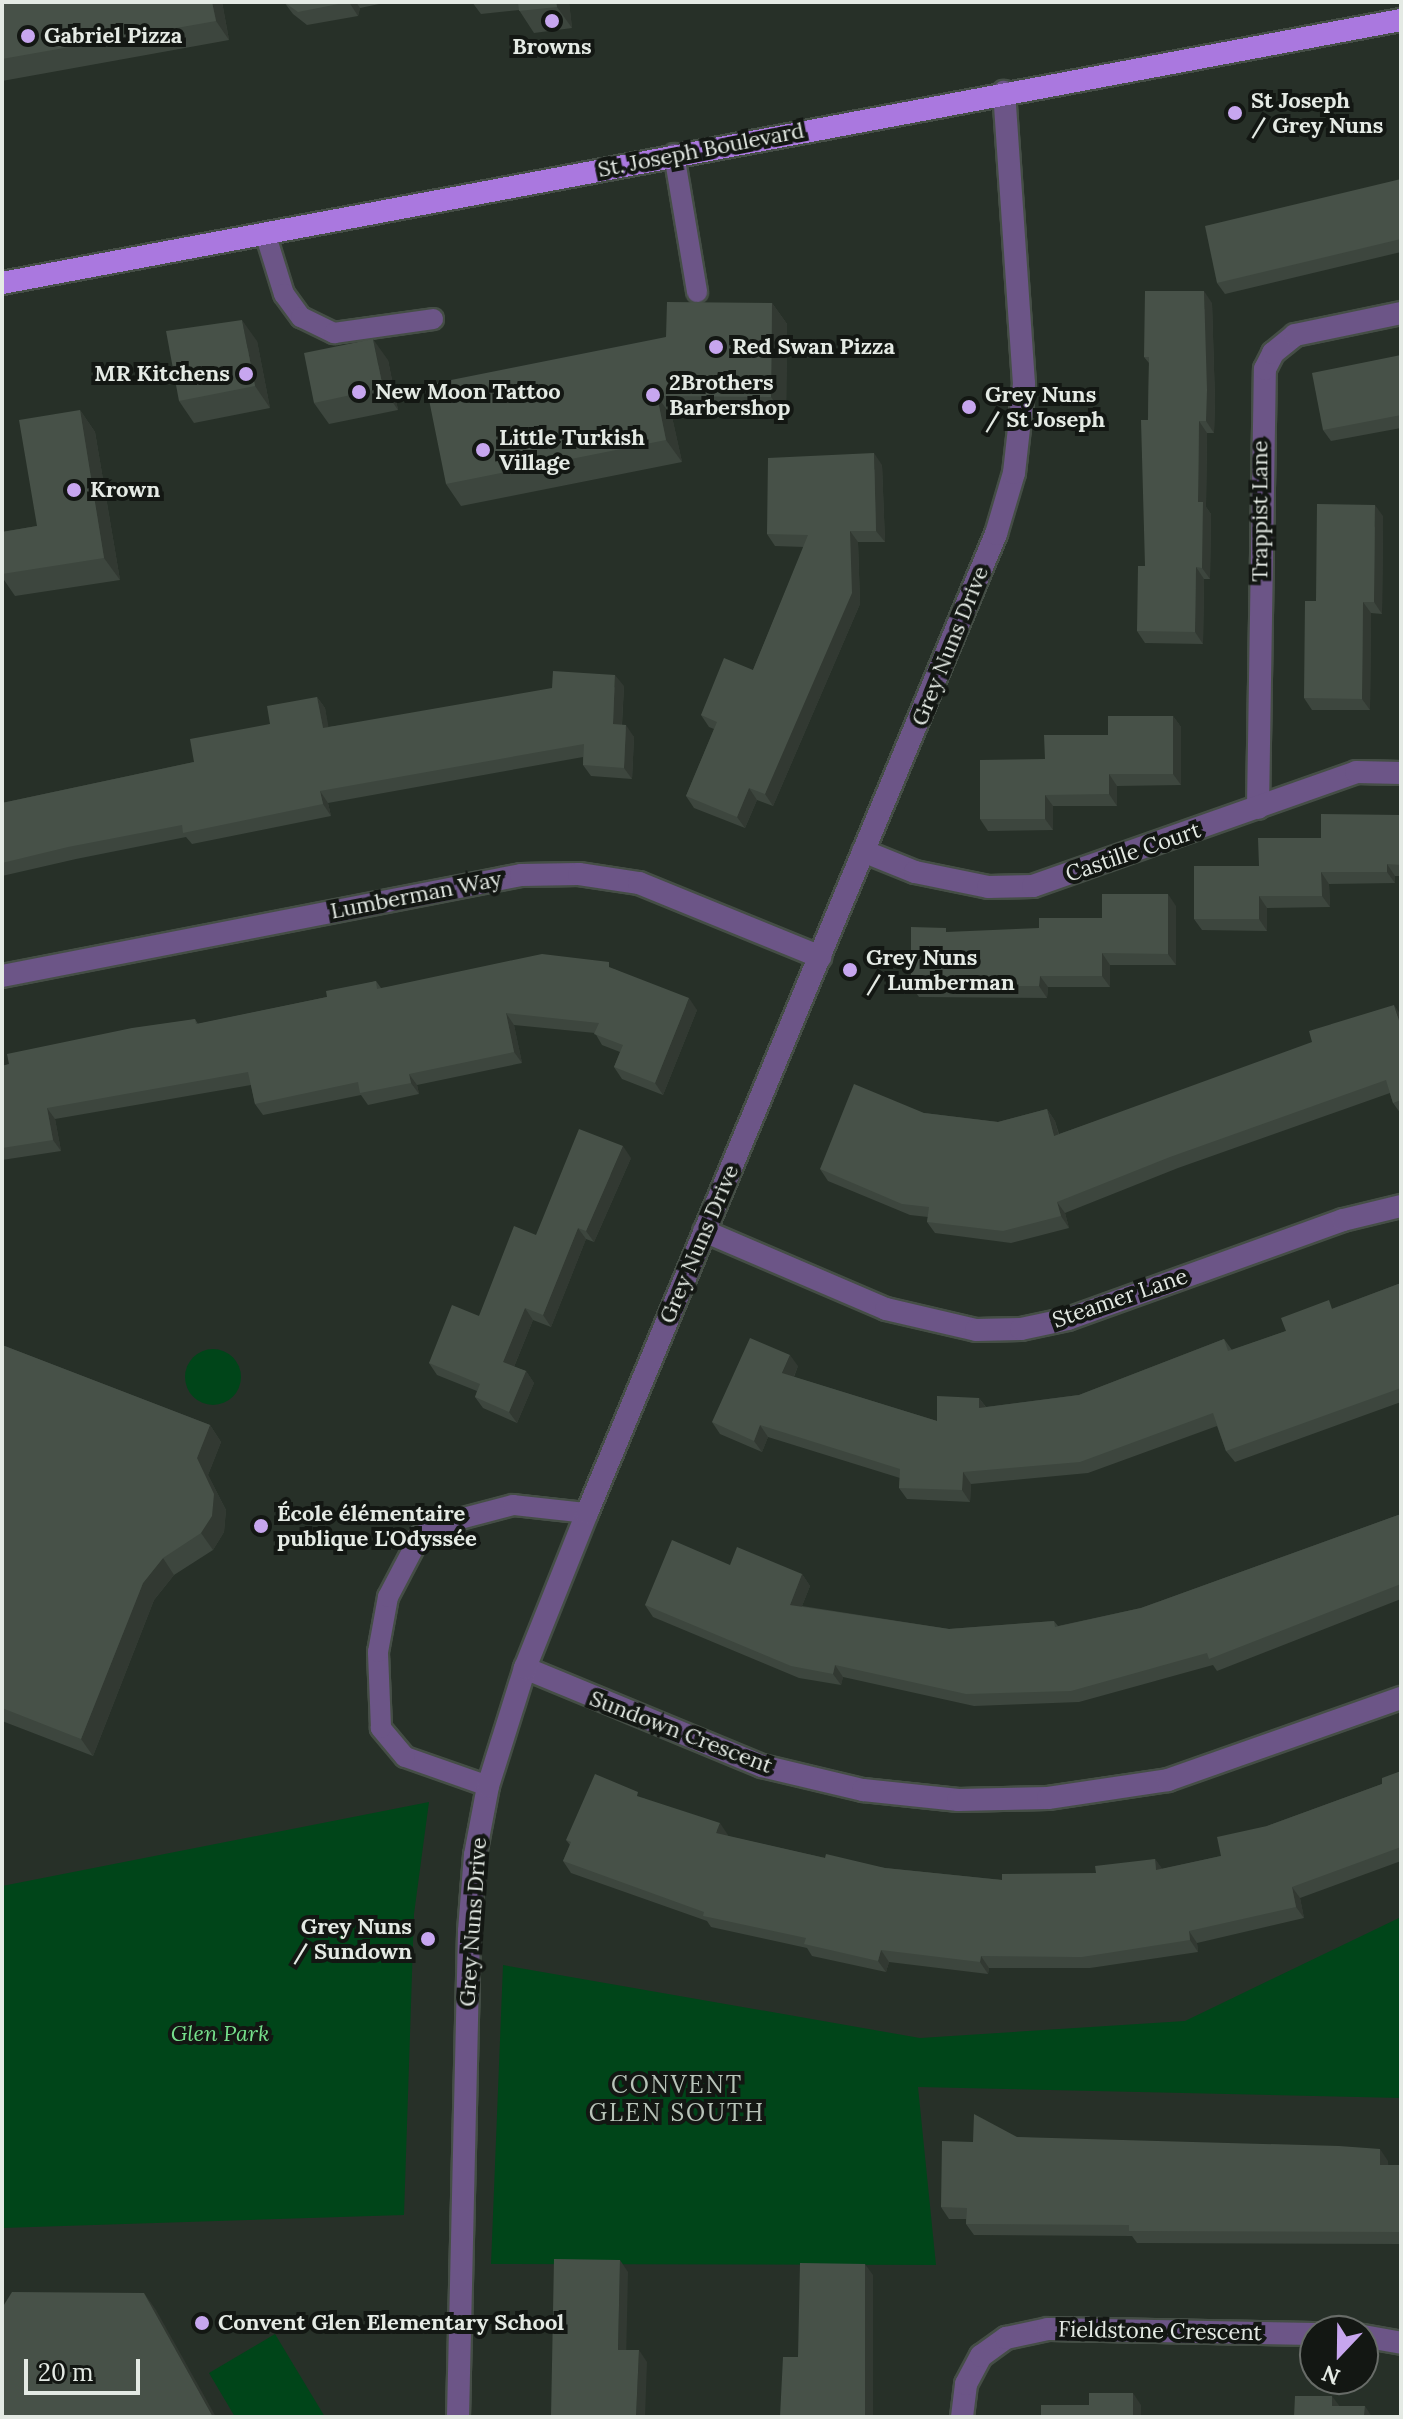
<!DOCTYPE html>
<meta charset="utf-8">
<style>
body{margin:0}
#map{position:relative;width:1403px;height:2419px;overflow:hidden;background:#273028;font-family:Lora,serif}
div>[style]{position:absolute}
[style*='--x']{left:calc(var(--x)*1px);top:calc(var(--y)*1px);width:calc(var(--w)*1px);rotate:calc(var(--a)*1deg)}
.green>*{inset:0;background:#004519}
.round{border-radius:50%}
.roads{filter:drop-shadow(2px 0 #454e46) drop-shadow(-2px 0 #454e46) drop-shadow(0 2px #454e46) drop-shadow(0 -2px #454e46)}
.service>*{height:20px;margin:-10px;padding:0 10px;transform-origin:10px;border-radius:10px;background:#6c5587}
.minor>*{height:22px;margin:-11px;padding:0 11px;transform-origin:11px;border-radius:11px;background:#6c5587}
.tertiary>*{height:22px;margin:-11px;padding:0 11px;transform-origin:11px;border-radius:11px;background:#6c5587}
.primary>*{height:22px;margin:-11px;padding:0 11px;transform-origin:11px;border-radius:11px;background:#aa78df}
.wall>*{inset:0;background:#3d463e}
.shaded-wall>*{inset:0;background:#323932}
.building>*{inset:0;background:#475148}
.dots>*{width:22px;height:22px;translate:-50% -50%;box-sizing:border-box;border:4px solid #131713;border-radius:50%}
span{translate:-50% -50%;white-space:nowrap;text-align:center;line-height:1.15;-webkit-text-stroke:8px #131713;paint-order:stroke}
.poi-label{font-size:22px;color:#e4eae4;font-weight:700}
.left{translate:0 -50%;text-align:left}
.right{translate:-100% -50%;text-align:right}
.street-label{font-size:22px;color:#e4eae4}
.park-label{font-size:22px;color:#75df8b;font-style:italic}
.neighbourhood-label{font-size:24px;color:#b7c3b8;letter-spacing:2px}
.frame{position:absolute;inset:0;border:4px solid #e4eae4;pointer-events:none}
.north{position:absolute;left:1299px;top:2315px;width:80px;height:80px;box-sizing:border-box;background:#131713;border:2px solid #676b67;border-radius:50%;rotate:202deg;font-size:22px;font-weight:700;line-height:32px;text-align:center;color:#e4eae4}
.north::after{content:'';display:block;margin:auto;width:28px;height:36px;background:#c7a6ef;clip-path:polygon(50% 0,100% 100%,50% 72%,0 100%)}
.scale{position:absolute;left:24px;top:2359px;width:116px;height:36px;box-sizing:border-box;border:4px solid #e4eae4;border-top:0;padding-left:10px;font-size:24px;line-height:28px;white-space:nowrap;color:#e4eae4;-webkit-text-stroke:6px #131713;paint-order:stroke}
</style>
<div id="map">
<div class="green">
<div class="round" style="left:185px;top:1349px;width:56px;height:56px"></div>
<div style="clip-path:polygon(429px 1802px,414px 1914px,404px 2215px,2px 2228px,2px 1886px)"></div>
<div style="clip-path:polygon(1401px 1917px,1401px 2098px,918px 2087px,936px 2265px,491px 2264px,503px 1965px,920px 2038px,1185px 2021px)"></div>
<div style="clip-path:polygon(275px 2334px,325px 2417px,235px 2417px,209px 2373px)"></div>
</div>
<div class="roads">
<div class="service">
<div style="--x:674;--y:154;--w:140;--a:80.5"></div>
<div style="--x:266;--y:236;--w:61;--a:72.8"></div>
<div style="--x:284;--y:294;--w:29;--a:54"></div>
<div style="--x:301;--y:317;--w:37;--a:26"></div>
<div style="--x:334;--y:333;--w:100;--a:-8"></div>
<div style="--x:488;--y:1786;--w:88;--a:-160.7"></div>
<div style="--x:405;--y:1757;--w:38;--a:-130"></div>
<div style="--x:381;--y:1728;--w:76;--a:-92.3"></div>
<div style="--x:378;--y:1652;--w:56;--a:-79.7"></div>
<div style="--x:388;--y:1597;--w:69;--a:-62.3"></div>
<div style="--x:420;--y:1536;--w:39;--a:-24"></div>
<div style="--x:456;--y:1520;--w:59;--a:-14.7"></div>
<div style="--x:513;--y:1505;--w:74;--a:6.2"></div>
</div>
<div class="minor">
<div style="--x:1258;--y:808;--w:439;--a:-89.1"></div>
<div style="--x:1265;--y:369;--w:18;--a:-63"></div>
<div style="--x:1273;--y:353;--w:28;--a:-39"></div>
<div style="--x:1295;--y:335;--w:108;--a:-11.7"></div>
<div style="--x:863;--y:851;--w:56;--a:22"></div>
<div style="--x:915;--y:872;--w:75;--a:11.6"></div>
<div style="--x:988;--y:887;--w:45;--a:-1.3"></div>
<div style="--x:1033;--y:886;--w:343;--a:-19.4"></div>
<div style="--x:1356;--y:772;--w:45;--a:1.3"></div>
<div style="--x:2;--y:976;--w:529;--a:-11.01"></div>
<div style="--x:521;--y:875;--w:58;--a:-1"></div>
<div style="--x:579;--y:874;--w:61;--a:8.5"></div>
<div style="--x:639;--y:883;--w:196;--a:22.2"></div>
<div style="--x:704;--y:1231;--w:198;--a:23.2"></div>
<div style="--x:886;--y:1309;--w:92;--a:13.1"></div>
<div style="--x:976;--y:1330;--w:45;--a:-1.3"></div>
<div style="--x:1021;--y:1329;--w:48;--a:-12"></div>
<div style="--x:1068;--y:1319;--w:292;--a:-19.8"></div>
<div style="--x:1343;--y:1220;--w:60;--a:-13.6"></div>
<div style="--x:525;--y:1668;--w:256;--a:22.5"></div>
<div style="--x:762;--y:1766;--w:104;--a:13.4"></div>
<div style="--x:863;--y:1790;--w:96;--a:6"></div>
<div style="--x:958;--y:1800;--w:90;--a:-1.3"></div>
<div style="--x:1048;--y:1798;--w:121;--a:-8.5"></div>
<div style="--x:1168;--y:1780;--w:247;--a:-19.4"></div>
<div style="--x:1363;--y:2336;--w:39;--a:10"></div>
<div style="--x:962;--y:2417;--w:33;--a:-83"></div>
<div style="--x:966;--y:2384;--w:32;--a:-62"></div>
<div style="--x:981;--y:2356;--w:31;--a:-36"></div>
<div style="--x:1006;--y:2338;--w:43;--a:-12.1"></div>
<div style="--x:1048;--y:2329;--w:267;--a:1.1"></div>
</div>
<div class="tertiary">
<div style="--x:458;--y:2417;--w:486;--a:-88.7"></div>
<div style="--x:469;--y:1931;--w:76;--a:-85.5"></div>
<div style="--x:475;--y:1855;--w:70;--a:-79.3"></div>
<div style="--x:488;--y:1786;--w:124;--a:-72.6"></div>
<div style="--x:525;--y:1668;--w:167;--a:-68.2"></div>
<div style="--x:587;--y:1513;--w:1061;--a:-67.33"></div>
<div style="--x:996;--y:534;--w:64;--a:-73.6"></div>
<div style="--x:1014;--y:473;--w:90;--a:-83.6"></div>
<div style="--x:1024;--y:384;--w:293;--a:-93.9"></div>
</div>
<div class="primary">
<div style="--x:2;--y:283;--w:1424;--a:-10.65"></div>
</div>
</div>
<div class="wall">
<div style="clip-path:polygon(2px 2px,222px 2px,229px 40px,2px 81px)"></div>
<div style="clip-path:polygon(284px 2px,389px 2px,360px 8px,358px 16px,307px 25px,293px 14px)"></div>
<div style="clip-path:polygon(472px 2px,569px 2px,572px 28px,534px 33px,519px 10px,481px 14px)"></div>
<div style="clip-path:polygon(1401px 179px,1401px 252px,1225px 294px,1217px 283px)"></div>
<div style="clip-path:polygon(772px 303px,787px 324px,786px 418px,672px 417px,682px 462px,461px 506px,446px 484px,666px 337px)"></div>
<div style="clip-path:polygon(1212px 303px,1215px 401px,1214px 433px,1207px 433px,1206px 507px,1211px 514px,1210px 579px,1204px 579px,1203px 644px,1145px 643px,1137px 631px,1145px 566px,1149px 363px,1144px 357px)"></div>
<div style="clip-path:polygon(257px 341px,270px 408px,194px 423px,179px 401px)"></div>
<div style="clip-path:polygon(1401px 355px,1401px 428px,1331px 441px,1323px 430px)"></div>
<div style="clip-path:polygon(388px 360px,398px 410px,329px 424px,314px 403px)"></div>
<div style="clip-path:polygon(80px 410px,95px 432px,120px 580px,15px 596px,2px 577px,2px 532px,37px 526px)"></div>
<div style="clip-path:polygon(882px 465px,885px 542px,858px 542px,860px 604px,773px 806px,757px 800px,745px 828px,694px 808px,686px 796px,714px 729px,709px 727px,701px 715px,753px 670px,804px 547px,775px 546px,767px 534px)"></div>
<div style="clip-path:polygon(1383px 516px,1382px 614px,1371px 613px,1370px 710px,1312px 710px,1304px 698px,1316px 601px)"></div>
<div style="clip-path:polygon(624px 686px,622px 725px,634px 737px,632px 779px,591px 776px,583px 765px,583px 757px,328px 803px,331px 816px,192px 844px,186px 837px,76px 859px,2px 876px,2px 803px,194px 762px,270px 724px,317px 697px,325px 708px,328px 727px)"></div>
<div style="clip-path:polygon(1173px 716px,1181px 727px,1181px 785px,1117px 786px,1117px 806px,1053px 806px,1053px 830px,988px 831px,980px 819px,1045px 759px,1108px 735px)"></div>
<div style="clip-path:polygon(1401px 815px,1401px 876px,1395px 876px,1395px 883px,1329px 884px,1330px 907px,1267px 908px,1267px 931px,1202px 930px,1194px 919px,1259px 866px,1321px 838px)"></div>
<div style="clip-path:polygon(1176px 906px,1176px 965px,1110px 965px,1110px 987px,1048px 987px,1047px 998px,919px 997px,911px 986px,1039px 928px)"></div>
<div style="clip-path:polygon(614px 969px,697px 1010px,663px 1095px,622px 1079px,614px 1067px,620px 1052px,602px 1045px,595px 1033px,514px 1025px,522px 1063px,417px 1085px,419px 1094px,368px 1105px,361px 1095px,263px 1115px,255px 1104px,251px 1085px,55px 1119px,61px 1151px,2px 1160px,2px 1066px,195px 1019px,198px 1024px,327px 997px,376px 981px,381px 988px)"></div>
<div style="clip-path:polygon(1401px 1015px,1401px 1114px,1393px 1103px,1390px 1093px,1178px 1168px,1065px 1213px,1069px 1228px,1011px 1243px,935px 1233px,927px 1222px,928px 1217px,910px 1215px,828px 1181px,820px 1169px,924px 1113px,998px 1122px,1047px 1109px,1055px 1121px,1059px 1134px)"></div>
<div style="clip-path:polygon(631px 1158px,594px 1242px,586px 1239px,551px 1327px,533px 1320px,514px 1367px,526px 1371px,534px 1383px,517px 1423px,483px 1408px,475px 1397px,477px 1391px,437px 1375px,429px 1363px,479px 1316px,536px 1235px)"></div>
<div style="clip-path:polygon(1401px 1283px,1401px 1402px,1235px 1462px,1226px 1451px,1217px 1426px,1088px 1473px,971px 1484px,970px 1502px,907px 1499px,899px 1488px,900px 1478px,768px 1437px,762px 1452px,720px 1434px,712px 1422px,798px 1366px,794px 1377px,937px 1421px,979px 1398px,986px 1407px,1079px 1395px,1224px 1339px,1232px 1350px,1286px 1331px,1334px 1308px)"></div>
<div style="clip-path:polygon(2px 1345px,210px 1425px,221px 1442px,208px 1475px,226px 1510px,224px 1532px,213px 1550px,174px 1575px,154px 1600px,93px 1756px,2px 1721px)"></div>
<div style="clip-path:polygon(1401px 1514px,1401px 1599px,1217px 1671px,1213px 1665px,1079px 1702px,974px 1706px,843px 1677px,841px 1685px,799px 1678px,653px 1617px,645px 1605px,730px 1565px,802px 1574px,810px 1586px,802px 1606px,949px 1629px,1054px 1621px,1058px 1626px,1141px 1608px)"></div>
<div style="clip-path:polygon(1401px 1771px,1401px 1861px,1300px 1898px,1304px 1918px,1197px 1943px,1198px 1952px,1090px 1968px,989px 1968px,988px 1974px,889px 1962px,886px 1972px,812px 1956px,807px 1948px,711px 1927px,707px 1921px,571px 1873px,563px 1861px,570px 1845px,566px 1840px,643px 1798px,728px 1835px,727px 1836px,825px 1858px,885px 1868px,1002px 1880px,1096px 1873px,1155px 1859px,1162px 1869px,1221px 1856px,1267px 1826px,1382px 1784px)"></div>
<div style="clip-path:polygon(1017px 2137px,1388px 2161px,1388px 2165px,1401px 2165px,1401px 2244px,1137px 2243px,1132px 2236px,974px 2235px,966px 2224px,966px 2219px,949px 2219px,941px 2207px,973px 2142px)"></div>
</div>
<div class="shaded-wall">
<div style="clip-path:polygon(212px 2px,222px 2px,229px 40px,216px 21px)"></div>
<div style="clip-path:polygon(349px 2px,356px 2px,360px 8px,358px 16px)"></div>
<div style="clip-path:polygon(556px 2px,569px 2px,572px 28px,557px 7px)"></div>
<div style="clip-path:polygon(1204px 291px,1212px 303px,1215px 401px,1214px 433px,1206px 421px)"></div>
<div style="clip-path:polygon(772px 303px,787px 324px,786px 418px,771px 397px)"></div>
<div style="clip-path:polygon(242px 320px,257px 341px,270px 408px,255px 386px)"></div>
<div style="clip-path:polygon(373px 339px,388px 360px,398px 410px,383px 388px)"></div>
<div style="clip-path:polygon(657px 396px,672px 417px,682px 462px,666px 440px)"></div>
<div style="clip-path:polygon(80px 410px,95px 432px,120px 580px,104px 558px)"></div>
<div style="clip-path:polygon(1199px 421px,1207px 433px,1206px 507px,1211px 514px,1210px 579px,1202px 568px,1198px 502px)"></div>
<div style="clip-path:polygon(874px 453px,882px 465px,885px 542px,876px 531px)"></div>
<div style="clip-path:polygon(1375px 505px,1383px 516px,1382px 614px,1374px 602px)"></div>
<div style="clip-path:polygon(850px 531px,858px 542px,860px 604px,773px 806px,765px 794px)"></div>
<div style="clip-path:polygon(1196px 567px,1204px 579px,1203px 644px,1195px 632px)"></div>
<div style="clip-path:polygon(1363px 602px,1371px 613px,1370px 710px,1362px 699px)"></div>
<div style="clip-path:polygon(615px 675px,624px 686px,621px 736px,613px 724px)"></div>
<div style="clip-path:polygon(317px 697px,325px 708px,331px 740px,323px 728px)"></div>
<div style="clip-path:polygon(1173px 716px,1181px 727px,1181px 785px,1173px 774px)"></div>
<div style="clip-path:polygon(626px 725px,634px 737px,632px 779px,624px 768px)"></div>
<div style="clip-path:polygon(1109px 774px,1117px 786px,1117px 806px,1109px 794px)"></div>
<div style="clip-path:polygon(749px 788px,757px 800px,745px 828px,737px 817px)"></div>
<div style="clip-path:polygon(320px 791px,328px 803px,331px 816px,323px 804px)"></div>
<div style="clip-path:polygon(1045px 795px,1053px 806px,1053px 830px,1045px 819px)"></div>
<div style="clip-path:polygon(1387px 864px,1395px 876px,1395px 883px,1387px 872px)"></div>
<div style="clip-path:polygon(1321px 872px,1329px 884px,1330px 907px,1322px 896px)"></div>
<div style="clip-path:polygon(1168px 894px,1176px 906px,1176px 965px,1168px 954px)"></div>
<div style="clip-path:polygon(1259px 896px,1267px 908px,1267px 931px,1259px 919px)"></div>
<div style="clip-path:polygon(1102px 953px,1110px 965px,1110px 987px,1102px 976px)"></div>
<div style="clip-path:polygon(1040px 976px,1048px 987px,1047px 998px,1039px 986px)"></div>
<div style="clip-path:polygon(689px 998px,697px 1010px,663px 1095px,655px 1083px)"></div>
<div style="clip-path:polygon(1394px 1005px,1401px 1015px,1401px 1027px)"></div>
<div style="clip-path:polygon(506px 1013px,514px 1025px,522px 1063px,514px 1052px)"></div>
<div style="clip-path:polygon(409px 1074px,417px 1085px,419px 1094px,411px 1083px)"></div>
<div style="clip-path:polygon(47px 1108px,55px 1119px,61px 1151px,53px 1140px)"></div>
<div style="clip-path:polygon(1047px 1109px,1055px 1121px,1062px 1148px,1054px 1136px)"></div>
<div style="clip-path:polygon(623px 1146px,631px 1158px,594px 1242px,586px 1231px)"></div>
<div style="clip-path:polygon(1057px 1202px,1065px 1213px,1069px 1228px,1061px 1216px)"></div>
<div style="clip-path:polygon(578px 1228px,586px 1239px,551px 1327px,543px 1315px)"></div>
<div style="clip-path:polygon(525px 1308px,533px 1320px,511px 1374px,503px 1362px)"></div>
<div style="clip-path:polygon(790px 1355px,798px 1366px,790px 1385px,782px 1373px)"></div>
<div style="clip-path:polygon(526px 1371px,534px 1383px,517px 1423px,509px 1412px)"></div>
<div style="clip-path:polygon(979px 1398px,987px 1409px,979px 1408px)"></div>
<div style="clip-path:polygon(210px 1425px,221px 1442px,208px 1475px,226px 1510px,224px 1532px,213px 1550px,201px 1533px,197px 1458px)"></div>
<div style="clip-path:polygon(760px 1425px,768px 1437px,762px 1452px,754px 1441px)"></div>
<div style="clip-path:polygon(963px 1472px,971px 1484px,970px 1502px,962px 1490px)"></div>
<div style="clip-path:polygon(163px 1558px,174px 1575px,154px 1600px,93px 1756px,81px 1739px,143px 1583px)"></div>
<div style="clip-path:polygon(802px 1574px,810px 1586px,798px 1616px,790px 1605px)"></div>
<div style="clip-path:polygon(835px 1665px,843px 1677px,841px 1685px,833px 1674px)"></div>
<div style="clip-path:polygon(720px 1823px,728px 1835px,724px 1845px,716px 1833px)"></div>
<div style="clip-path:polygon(1155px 1859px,1163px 1870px,1156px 1870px)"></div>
<div style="clip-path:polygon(1292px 1887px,1300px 1898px,1304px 1918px,1296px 1907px)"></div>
<div style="clip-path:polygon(1189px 1931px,1197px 1943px,1198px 1952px,1190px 1940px)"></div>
<div style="clip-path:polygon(881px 1950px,889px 1962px,886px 1972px,878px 1961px)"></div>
<div style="clip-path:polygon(981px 1956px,989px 1968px,988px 1974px,980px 1962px)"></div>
<div style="clip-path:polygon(1380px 2149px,1388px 2161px,1389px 2177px,1380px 2165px)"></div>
<div style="clip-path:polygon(620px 2260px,628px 2272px,626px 2362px,618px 2350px)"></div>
<div style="clip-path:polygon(865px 2264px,873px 2275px,873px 2417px,865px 2417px)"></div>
<div style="clip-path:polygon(144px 2293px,156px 2310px,216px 2417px,213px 2417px)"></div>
<div style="clip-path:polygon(639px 2350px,647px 2362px,645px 2417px,636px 2417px)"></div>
<div style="clip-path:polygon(1133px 2393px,1141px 2405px,1141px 2417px,1133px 2417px)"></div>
<div style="clip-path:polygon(1332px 2396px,1341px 2408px,1332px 2406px)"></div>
<div style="clip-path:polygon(1365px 2406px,1372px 2417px,1364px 2417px)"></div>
</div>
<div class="building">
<div style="clip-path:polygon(2px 2px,212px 2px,216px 21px,2px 59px)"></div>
<div style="clip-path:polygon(284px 2px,349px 2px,298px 12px)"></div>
<div style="clip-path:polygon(518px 2px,556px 2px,557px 7px,519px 11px)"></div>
<div style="clip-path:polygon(1401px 179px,1401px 239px,1217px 283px,1205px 226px)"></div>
<div style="clip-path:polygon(1145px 291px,1204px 291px,1207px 390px,1206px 421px,1199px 421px,1198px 502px,1203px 502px,1202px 568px,1196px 567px,1195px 632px,1137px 631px,1138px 566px,1145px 566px,1141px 420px,1148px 420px,1149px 357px,1144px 357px)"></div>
<div style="clip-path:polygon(667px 302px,772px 303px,771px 397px,657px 396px,666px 440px,446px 484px,426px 385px,666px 337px)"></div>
<div style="clip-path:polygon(242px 320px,255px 386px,179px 401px,166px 331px)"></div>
<div style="clip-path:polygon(373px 339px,383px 388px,314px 403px,304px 353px)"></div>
<div style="clip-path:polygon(1401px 355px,1401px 415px,1323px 430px,1312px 373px)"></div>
<div style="clip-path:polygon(80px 410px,104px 558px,2px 574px,2px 532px,37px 526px,19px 420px)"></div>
<div style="clip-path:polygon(874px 453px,876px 531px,850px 531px,852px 593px,765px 794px,749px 788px,737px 817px,686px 796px,717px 722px,701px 715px,724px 658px,753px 670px,808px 535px,767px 534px,768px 458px)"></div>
<div style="clip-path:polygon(1317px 504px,1375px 505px,1374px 602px,1363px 602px,1362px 699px,1304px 698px,1305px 601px,1316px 601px)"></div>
<div style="clip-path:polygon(553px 671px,615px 675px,613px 724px,626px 725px,624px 768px,583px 765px,584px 744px,320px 791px,323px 804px,183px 833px,182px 825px,68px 847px,2px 863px,2px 803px,194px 762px,190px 739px,270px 724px,267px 706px,317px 697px,323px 728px,552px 688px)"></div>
<div style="clip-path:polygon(1108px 716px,1173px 716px,1173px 774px,1109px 774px,1109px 794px,1045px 795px,1045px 819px,980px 819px,980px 760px,1045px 759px,1044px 735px,1108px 735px)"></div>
<div style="clip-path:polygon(1321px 814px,1401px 815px,1401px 865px,1387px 864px,1387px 872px,1321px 872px,1322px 896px,1259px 896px,1259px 919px,1194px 919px,1194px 866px,1259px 866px,1258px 838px,1321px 838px)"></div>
<div style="clip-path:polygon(1102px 894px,1168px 894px,1168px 954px,1102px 953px,1102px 976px,1040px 976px,1039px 986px,911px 986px,911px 927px,946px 928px,946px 932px,1039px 928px,1039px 918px,1102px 918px)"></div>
<div style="clip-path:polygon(542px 954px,609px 962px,609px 967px,689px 998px,655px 1083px,614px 1067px,623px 1045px,594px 1034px,599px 1023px,506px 1013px,514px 1052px,409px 1074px,411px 1083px,360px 1093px,358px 1082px,255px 1104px,248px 1072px,47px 1108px,53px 1140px,2px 1148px,2px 1066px,9px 1064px,7px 1054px,132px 1028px,195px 1019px,196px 1024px,327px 997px,326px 991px,376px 981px,377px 989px)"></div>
<div style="clip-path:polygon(1394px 1005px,1401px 1027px,1401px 1100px,1393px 1103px,1386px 1080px,1170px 1157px,1057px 1202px,1061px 1216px,1003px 1231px,927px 1222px,929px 1207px,902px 1204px,820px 1169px,854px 1084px,924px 1113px,998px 1122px,1047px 1109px,1054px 1136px,1312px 1042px,1309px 1031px)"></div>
<div style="clip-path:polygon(579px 1129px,623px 1146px,586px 1231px,578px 1228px,543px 1315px,525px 1308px,503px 1362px,526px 1371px,509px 1412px,475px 1397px,480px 1384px,429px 1363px,452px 1305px,479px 1316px,514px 1226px,536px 1235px)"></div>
<div style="clip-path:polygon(1401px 1283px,1401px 1388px,1226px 1451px,1213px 1413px,1080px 1462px,963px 1472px,962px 1490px,899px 1488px,900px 1469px,760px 1425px,754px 1441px,712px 1422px,750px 1338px,790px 1355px,782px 1373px,937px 1421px,937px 1396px,979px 1398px,979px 1408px,1079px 1395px,1224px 1339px,1228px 1351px,1286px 1331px,1281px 1318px,1329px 1300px,1332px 1309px)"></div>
<div style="clip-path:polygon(2px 1345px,210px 1425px,197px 1458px,214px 1494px,212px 1516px,201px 1533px,163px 1558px,143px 1583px,81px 1739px,2px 1708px)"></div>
<div style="clip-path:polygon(1401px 1514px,1401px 1584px,1209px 1659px,1207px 1653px,1071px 1691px,966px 1694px,835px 1665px,833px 1674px,791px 1666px,645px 1605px,672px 1540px,730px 1565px,737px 1547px,802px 1574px,790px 1605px,949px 1629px,1054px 1621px,1055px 1627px,1141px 1608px)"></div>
<div style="clip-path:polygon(1401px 1771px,1401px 1847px,1292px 1887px,1296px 1907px,1189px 1931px,1190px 1940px,1082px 1957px,981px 1956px,980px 1962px,881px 1950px,878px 1961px,804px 1944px,806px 1938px,703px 1916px,704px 1912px,563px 1861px,571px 1842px,566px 1840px,595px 1774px,638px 1792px,637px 1796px,720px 1823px,716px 1833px,825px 1858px,826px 1854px,885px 1868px,1002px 1880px,1002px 1874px,1096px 1873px,1095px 1866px,1155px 1859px,1156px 1870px,1221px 1856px,1217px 1837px,1267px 1826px,1382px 1784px,1382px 1778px)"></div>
<div style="clip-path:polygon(974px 2114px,1017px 2137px,1339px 2146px,1380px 2149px,1380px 2165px,1401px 2165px,1401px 2232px,1129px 2231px,1129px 2225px,966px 2224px,967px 2208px,941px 2207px,942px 2141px,973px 2142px)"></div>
<div style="clip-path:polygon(554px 2259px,620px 2260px,618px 2350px,639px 2350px,636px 2417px,551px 2417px)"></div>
<div style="clip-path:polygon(800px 2263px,865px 2264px,865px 2417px,780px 2417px,783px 2357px,798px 2357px)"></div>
<div style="clip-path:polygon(12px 2292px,144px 2293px,213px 2417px,2px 2417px,2px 2308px)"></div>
<div style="clip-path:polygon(1089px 2393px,1133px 2393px,1133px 2417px,1041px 2417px,1041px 2405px,1089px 2405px)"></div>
<div style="clip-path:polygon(1295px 2396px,1332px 2396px,1332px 2406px,1365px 2406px,1364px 2417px,1294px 2417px)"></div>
</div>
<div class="dots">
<div style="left:552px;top:21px;background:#c7a6ef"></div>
<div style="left:28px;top:36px;background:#c7a6ef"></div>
<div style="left:1235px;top:113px;background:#c7a6ef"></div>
<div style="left:716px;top:347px;background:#c7a6ef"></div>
<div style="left:246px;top:374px;background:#c7a6ef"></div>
<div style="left:359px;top:392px;background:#c7a6ef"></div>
<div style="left:653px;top:395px;background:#c7a6ef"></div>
<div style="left:969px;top:407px;background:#c7a6ef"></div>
<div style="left:483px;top:450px;background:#c7a6ef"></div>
<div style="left:74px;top:490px;background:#c7a6ef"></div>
<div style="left:850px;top:970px;background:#c7a6ef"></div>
<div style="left:261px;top:1526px;background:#c7a6ef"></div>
<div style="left:428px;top:1939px;background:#c7a6ef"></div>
<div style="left:202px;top:2323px;background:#c7a6ef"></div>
</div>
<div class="poi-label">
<span class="left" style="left:44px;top:36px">Gabriel Pizza</span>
<span style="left:552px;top:47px">Browns</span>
<span class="left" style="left:1251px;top:113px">St Joseph<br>/ Grey Nuns</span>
<span class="left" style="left:732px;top:347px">Red Swan Pizza</span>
<span class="right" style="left:230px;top:374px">MR Kitchens</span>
<span class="left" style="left:669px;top:395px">2Brothers<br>Barbershop</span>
<span class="left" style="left:375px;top:392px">New Moon Tattoo</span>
<span class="left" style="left:985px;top:407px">Grey Nuns<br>/ St Joseph</span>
<span class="left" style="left:499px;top:450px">Little Turkish<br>Village</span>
<span class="left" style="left:90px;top:490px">Krown</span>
<span class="left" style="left:866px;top:970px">Grey Nuns<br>/ Lumberman</span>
<span class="left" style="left:277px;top:1526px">École élémentaire<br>publique L'Odyssée</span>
<span class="right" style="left:412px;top:1939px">Grey Nuns<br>/ Sundown</span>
<span class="left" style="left:218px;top:2323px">Convent Glen Elementary School</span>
</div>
<div class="street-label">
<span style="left:701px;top:150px;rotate:-11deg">St. Joseph Boulevard</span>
<span style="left:1260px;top:511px;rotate:-90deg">Trappist Lane</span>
<span style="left:950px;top:646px;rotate:-68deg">Grey Nuns Drive</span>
<span style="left:1133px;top:852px;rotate:-19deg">Castille Court</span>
<span style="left:416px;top:895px;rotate:-11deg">Lumberman Way</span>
<span style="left:699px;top:1244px;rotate:-67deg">Grey Nuns Drive</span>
<span style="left:1120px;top:1298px;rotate:-19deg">Steamer Lane</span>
<span style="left:681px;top:1732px;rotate:21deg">Sundown Crescent</span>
<span style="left:473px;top:1922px;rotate:-86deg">Grey Nuns Drive</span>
<span style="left:1160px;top:2331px;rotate:1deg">Fieldstone Crescent</span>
</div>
<div class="park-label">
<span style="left:220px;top:2034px">Glen Park</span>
</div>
<div class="neighbourhood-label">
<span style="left:677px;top:2099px">CONVENT<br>GLEN SOUTH</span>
</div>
<div class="frame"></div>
<div class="north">N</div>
<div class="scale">20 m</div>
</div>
